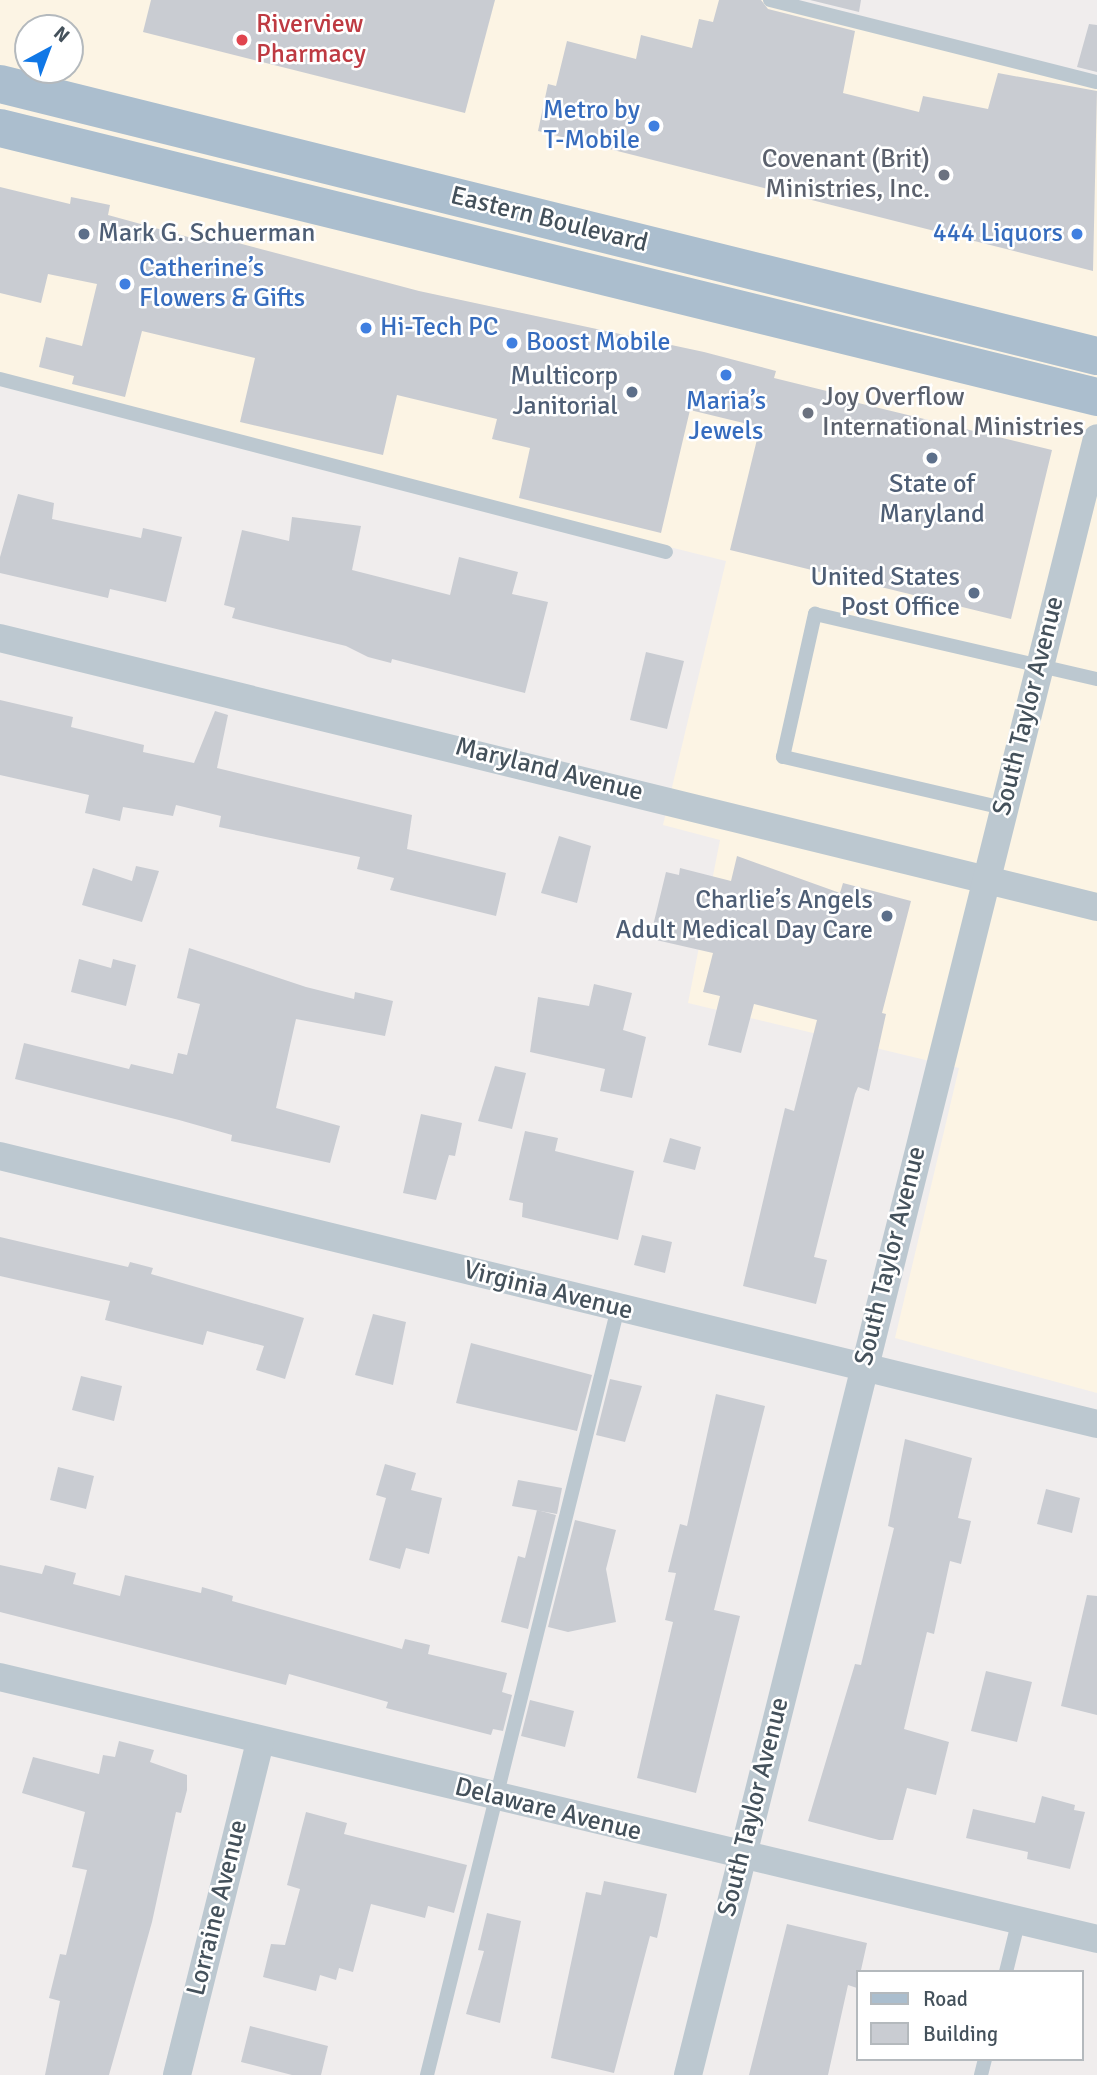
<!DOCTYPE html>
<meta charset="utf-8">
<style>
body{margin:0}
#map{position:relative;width:1097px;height:2075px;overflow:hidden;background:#f0eded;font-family:Signika,sans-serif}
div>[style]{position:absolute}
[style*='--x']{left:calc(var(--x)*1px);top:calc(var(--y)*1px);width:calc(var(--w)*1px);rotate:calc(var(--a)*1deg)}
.commercial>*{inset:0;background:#fcf4e4}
.building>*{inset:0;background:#c9ccd2}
.service>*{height:14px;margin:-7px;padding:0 7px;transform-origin:7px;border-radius:7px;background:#bcc8d0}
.minor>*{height:28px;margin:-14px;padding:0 14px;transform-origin:14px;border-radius:14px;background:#bcc8d0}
.primary>*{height:38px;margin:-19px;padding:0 19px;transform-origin:19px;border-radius:19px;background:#abbece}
.dots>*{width:19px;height:19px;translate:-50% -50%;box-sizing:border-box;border:4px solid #fff;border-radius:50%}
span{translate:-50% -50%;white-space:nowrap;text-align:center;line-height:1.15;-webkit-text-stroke:5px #fff;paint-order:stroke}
.health-label{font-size:26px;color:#be3a42}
.left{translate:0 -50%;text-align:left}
.shop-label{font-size:26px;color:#366cbe}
.right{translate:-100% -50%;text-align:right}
.worship-label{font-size:26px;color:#5b616d}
.street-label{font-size:26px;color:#44515b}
.service-label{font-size:26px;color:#4e5e75}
.legend{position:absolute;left:856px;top:1970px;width:228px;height:91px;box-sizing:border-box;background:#fff;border:2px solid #b4b9bd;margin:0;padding:9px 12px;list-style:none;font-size:21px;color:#44515b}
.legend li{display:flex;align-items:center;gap:14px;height:35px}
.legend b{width:35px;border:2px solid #b4b9bd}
.north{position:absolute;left:14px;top:14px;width:70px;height:70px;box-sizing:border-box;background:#fff;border:2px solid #b4b9bd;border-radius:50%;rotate:41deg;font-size:19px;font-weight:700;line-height:28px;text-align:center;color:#44515b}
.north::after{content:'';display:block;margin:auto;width:24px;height:32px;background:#1077e6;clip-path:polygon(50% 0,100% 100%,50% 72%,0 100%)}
</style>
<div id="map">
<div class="commercial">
<div style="clip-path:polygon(evenodd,0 0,762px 0,1097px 83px,1097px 1393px,895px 1338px,959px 1068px,688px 1003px,720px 840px,663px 825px,726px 561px,0 382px,0 0,28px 28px,70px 28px,70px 70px,28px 70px,28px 28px)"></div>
</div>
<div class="building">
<div style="clip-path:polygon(151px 0,495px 0,465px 113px,143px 32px)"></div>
<div style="clip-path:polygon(719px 0,761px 0,768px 9px,855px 31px,843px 93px,919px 112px,923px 96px,988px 109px,998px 73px,1097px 91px,1093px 271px,538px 131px,548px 84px,556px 86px,567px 41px,636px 59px,641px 35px,692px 48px,699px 19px,713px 22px)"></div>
<div style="clip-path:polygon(810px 0,861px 0,859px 12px)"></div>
<div style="clip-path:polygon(1089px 24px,1097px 25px,1097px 72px,1077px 67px)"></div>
<div style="clip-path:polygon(0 187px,70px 204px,71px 197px,110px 205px,108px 215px,210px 243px,212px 236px,419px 291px,704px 352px,776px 371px,774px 378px,843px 395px,842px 399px,1052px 450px,1011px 619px,730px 550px,760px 427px,690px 410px,661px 533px,519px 498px,530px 448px,492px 439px,497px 419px,397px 395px,383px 455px,240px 422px,255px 358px,142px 331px,125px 397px,72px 384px,74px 376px,39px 367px,46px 337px,82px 346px,97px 284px,48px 274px,41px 303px,0 293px)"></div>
<div style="clip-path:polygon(18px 494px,54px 503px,52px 519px,141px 538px,143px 528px,182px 537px,166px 602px,110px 589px,108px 598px,0 573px,0 557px)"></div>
<div style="clip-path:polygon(292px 517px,361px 526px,352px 570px,450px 595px,459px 557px,518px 572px,512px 594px,548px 602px,525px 693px,392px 659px,391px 663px,368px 657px,346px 646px,232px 618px,235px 608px,224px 605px,242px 530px,289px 541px)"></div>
<div style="clip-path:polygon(646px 652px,684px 661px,667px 729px,630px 720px)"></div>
<div style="clip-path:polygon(0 700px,73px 717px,71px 727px,144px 745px,143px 752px,194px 763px,215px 711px,228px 715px,217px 768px,412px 815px,407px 849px,506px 873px,496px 916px,390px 890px,394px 878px,357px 869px,360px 857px,219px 827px,221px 816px,176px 805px,173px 816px,123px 807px,120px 821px,85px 813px,89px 795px,0 775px)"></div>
<div style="clip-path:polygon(559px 836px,591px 846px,577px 903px,541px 893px)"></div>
<div style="clip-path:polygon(737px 856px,840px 893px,843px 883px,911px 901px,882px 1013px,886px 1014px,869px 1091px,858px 1087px,855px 1094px,814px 1257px,827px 1260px,816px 1304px,743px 1286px,785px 1108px,794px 1111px,817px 1020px,754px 1004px,741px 1053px,708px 1045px,720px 996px,703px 992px,713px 953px,656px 940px,651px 934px,666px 872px,679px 875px,680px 868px,731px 881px)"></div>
<div style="clip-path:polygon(136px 866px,159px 871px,142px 922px,82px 905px,93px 868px,132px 881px)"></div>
<div style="clip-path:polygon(189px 948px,306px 987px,354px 999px,355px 992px,393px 1001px,385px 1036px,296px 1019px,276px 1108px,340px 1126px,330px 1163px,231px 1141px,232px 1135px,179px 1120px,15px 1079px,24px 1043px,129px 1069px,131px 1064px,173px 1074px,178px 1053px,187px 1055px,200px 1004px,177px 998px)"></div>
<div style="clip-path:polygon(79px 959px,111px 968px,113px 959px,136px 965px,126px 1006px,71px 992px)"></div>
<div style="clip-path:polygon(594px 984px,632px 993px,623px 1030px,646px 1037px,632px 1098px,600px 1091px,605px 1069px,530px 1052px,538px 997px,589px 1006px)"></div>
<div style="clip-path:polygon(495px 1066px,526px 1073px,512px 1129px,478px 1121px)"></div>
<div style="clip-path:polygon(421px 1114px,462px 1123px,455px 1156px,449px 1155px,436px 1200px,403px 1193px)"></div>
<div style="clip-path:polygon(525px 1131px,558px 1138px,555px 1151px,634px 1171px,618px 1240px,522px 1217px,523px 1203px,509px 1200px)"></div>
<div style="clip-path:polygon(670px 1138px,701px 1147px,695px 1170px,663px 1162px)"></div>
<div style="clip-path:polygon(642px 1235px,672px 1242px,665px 1273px,634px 1265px)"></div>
<div style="clip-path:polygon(0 1237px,128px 1267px,130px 1262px,153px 1268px,151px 1274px,304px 1318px,285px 1379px,256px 1370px,264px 1346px,207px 1331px,203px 1345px,105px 1320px,110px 1301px,0 1276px)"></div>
<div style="clip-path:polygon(373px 1314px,406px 1322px,393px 1385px,355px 1375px)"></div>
<div style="clip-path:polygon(471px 1343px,592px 1375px,577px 1431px,456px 1403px)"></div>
<div style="clip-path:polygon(81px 1376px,122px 1386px,114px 1421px,72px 1410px)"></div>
<div style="clip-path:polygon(610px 1379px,642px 1386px,625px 1442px,596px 1435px)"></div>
<div style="clip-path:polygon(716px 1394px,765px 1406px,714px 1610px,740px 1616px,696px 1793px,637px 1778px,673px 1622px,665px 1620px,676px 1573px,668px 1572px,680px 1524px,687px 1526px)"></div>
<div style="clip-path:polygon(905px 1439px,972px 1458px,958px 1518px,971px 1521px,961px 1564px,950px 1561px,934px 1634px,927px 1632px,904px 1729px,949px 1742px,936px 1795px,907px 1788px,893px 1840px,879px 1840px,808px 1821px,855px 1664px,861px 1665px,894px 1528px,888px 1526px)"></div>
<div style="clip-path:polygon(385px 1464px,416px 1473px,411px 1490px,442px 1498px,429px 1554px,406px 1548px,400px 1569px,369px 1560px,386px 1498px,376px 1495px)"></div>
<div style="clip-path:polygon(58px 1467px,94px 1476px,86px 1509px,50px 1500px)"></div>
<div style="clip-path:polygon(518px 1480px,562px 1488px,557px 1514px,512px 1506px)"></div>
<div style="clip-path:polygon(1046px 1489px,1080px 1498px,1072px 1533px,1037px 1524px)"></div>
<div style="clip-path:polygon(537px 1510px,556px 1515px,528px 1629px,501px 1622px,518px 1556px,525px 1558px)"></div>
<div style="clip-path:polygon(575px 1520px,616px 1530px,606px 1569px,616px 1622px,568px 1632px,548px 1627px)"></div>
<div style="clip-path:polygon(0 1565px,42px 1574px,45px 1565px,76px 1573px,73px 1584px,120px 1596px,125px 1575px,201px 1593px,202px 1587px,233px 1596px,232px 1601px,402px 1649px,405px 1639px,430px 1645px,428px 1654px,507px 1673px,502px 1692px,512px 1695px,503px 1731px,493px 1729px,491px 1735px,386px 1708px,388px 1702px,289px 1674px,286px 1685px,0 1612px)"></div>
<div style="clip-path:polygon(1087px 1595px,1097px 1596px,1097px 1715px,1061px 1706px)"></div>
<div style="clip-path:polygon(986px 1671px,1032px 1682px,1017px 1742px,971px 1731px)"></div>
<div style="clip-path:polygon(530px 1700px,574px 1711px,565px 1747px,521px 1736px)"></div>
<div style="clip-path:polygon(119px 1741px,154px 1750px,150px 1762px,187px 1775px,187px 1790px,181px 1813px,176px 1812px,152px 1922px,109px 2075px,45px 2075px,60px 2001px,49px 1998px,60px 1954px,66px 1955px,87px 1870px,72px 1867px,85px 1812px,22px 1793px,33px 1757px,99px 1774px,103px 1755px,115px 1757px)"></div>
<div style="clip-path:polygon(1042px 1796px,1075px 1805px,1074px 1810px,1085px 1812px,1070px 1869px,1027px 1859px,1028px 1852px,966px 1838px,973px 1809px,1035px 1823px)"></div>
<div style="clip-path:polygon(306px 1812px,347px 1823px,344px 1834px,467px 1865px,454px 1913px,428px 1906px,425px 1918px,371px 1904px,353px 1972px,339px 1968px,336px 1980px,320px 1975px,316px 1991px,263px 1977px,271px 1944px,285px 1945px,300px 1889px,287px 1885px)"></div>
<div style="clip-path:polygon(604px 1881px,667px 1894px,657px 1938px,650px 1936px,614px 2073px,551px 2058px,586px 1892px,601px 1895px)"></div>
<div style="clip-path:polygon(487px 1913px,521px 1921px,500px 2023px,466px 2014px,484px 1951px,478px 1950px)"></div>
<div style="clip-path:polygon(787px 1924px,867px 1943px,857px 1988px,848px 1985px,828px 2075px,749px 2075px)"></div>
<div style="clip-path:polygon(250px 2026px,328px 2046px,321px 2075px,292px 2075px,241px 2062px)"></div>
</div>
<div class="service">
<div style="--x:770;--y:0;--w:337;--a:14.1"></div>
<div style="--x:0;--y:379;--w:688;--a:14.56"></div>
<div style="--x:1003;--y:808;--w:226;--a:-166.9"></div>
<div style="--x:783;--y:757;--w:147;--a:-77.4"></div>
<div style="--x:815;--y:614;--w:289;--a:13"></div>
<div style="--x:1006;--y:1972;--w:55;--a:-76.2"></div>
<div style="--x:427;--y:2075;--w:790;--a:-76.02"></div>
<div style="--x:981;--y:2075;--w:16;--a:-76"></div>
</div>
<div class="minor">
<div style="--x:0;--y:638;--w:1129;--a:13.78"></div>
<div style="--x:0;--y:1156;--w:1129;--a:13.73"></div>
<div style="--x:0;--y:1677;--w:1128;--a:13.43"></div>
<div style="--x:177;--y:2075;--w:344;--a:-76"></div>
<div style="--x:688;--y:2075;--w:1687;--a:-75.97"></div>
</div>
<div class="primary">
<div style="--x:0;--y:84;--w:1130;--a:13.93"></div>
<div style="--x:0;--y:128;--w:1129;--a:13.78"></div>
</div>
<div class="dots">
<div style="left:242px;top:40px;background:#e0444e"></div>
<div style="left:654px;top:126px;background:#3f7fe0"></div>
<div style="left:944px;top:175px;background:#6b7280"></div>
<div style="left:84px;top:234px;background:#5c6f8a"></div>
<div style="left:1077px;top:234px;background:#3f7fe0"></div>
<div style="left:125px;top:284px;background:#3f7fe0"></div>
<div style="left:366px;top:328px;background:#3f7fe0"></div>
<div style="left:512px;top:343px;background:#3f7fe0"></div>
<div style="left:726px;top:375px;background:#3f7fe0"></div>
<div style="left:632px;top:392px;background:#5c6f8a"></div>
<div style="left:808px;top:413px;background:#6b7280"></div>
<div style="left:932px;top:458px;background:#5c6f8a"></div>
<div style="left:974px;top:593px;background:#5c6f8a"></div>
<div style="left:887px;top:916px;background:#5c6f8a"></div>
</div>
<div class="health-label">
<span class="left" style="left:256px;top:40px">Riverview<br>Pharmacy</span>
</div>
<div class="shop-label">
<span class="right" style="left:640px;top:126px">Metro by<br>T-Mobile</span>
<span class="right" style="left:1063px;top:234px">444 Liquors</span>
<span class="left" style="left:139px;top:284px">Catherine’s<br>Flowers &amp; Gifts</span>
<span class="left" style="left:380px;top:328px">Hi-Tech PC</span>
<span class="left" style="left:526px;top:343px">Boost Mobile</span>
<span style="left:726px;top:417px">Maria’s<br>Jewels</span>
</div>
<div class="worship-label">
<span class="right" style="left:930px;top:175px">Covenant (Brit)<br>Ministries, Inc.</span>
<span class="left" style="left:822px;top:413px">Joy Overflow<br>International Ministries</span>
</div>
<div class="street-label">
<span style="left:549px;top:220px;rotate:14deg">Eastern Boulevard</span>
<span style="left:1029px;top:706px;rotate:-76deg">South Taylor Avenue</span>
<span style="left:549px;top:770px;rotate:14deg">Maryland Avenue</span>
<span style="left:891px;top:1256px;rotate:-76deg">South Taylor Avenue</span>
<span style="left:548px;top:1291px;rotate:14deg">Virginia Avenue</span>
<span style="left:754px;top:1807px;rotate:-76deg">South Taylor Avenue</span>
<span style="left:548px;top:1810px;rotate:14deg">Delaware Avenue</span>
<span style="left:218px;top:1908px;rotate:-76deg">Lorraine Avenue</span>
</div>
<div class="service-label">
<span class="left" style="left:98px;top:234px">Mark G. Schuerman</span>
<span class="right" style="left:618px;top:392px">Multicorp<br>Janitorial</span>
<span style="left:932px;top:500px">State of<br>Maryland</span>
<span class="right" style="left:960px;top:593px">United States<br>Post Office</span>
<span class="right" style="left:873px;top:916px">Charlie’s Angels<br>Adult Medical Day Care</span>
</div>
<ul class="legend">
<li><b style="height:9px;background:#abbece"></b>Road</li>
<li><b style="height:19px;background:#c9ccd2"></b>Building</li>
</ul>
<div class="north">N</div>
</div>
